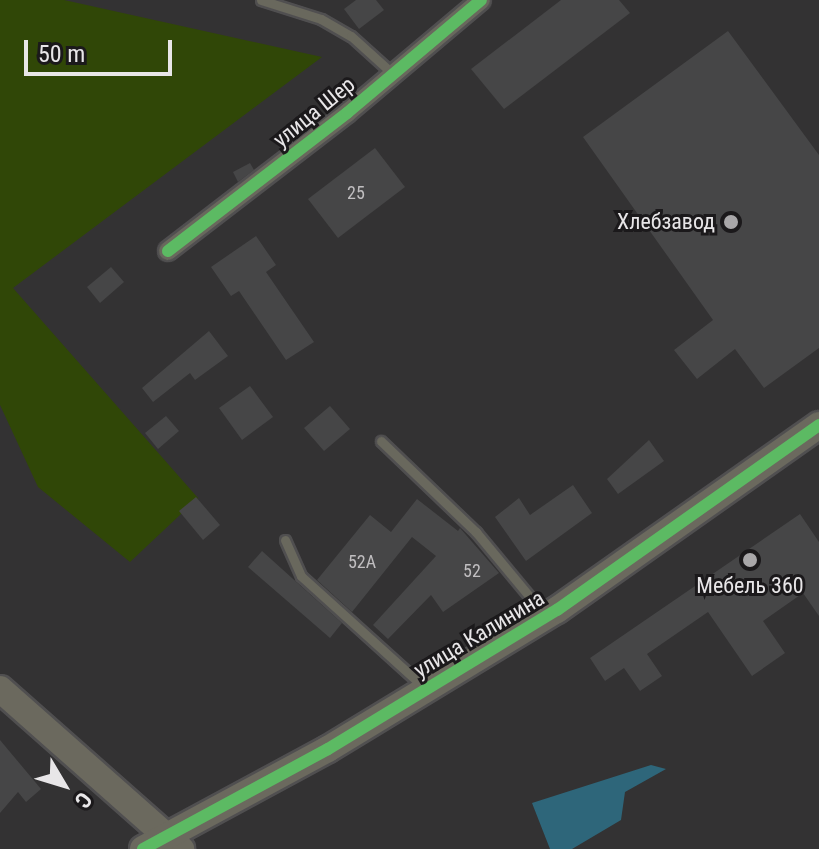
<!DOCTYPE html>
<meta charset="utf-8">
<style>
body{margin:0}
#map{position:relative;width:819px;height:849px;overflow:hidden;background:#333233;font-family:"Roboto Condensed",sans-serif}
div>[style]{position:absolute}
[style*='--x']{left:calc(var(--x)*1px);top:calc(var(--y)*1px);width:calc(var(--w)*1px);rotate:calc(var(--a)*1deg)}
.green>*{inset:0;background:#304707}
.water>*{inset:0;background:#2e667a}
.building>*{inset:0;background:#464647}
.roads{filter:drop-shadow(2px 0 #504f50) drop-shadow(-2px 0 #504f50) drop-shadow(0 2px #504f50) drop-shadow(0 -2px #504f50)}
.lane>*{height:9px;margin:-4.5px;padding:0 4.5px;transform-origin:4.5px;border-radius:4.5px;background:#69685d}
.street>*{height:18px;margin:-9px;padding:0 9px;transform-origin:9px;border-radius:9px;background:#69685d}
.secondary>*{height:26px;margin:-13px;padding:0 13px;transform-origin:13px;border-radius:13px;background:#6b695e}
.cycleway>*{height:12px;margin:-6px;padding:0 6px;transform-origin:6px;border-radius:6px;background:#5cba63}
.dots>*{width:22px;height:22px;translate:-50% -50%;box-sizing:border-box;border:4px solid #1b191b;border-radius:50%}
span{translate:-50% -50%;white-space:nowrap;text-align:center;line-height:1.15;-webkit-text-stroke:6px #1b191b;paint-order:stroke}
.number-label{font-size:18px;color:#c0bec0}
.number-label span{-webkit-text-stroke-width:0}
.street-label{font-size:22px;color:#e8e6e8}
.poi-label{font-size:22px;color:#e8e6e8}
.right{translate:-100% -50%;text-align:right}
.north{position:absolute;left:24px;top:745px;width:80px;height:80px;-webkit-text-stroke:6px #1b191b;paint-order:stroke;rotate:128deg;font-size:22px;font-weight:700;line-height:32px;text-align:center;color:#e8e6e8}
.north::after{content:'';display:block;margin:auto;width:28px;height:36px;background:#e8e6e8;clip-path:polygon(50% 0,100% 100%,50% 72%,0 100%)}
.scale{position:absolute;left:24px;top:40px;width:148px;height:36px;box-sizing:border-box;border:4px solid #e8e6e8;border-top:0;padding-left:10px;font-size:24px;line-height:28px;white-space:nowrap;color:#e8e6e8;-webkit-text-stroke:6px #1b191b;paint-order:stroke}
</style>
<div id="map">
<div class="green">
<div style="clip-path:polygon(0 0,64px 0,322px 57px,13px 288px,198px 498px,130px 562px,38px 487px,0 405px)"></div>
</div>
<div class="water">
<div style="clip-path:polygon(651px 765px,666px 769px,625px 792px,621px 820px,572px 849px,550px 849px,532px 803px)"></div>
</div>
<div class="building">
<div style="clip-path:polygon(356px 0,376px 0,384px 10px,359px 29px,344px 9px)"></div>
<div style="clip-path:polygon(561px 0,619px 0,630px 13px,504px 109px,471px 69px)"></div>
<div style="clip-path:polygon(728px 31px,819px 155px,819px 348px,764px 388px,735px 349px,697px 379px,674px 350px,713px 320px,583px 137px)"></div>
<div style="clip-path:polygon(375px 148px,405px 187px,338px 238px,308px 199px)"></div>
<div style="clip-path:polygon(250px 163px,254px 170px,238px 182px,233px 172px)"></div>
<div style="clip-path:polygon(256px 236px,276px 265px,266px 272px,314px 342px,286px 360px,239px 291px,231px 296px,211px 267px)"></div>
<div style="clip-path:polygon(111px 267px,124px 282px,100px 303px,87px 287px)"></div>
<div style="clip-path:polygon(209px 331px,228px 356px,195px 380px,190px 373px,153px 402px,142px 388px)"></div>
<div style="clip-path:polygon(250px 386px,273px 417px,242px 440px,219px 408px)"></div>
<div style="clip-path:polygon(330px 406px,350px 429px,324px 451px,304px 428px)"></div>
<div style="clip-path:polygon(166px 416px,179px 431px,158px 449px,145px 433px)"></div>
<div style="clip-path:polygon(649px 440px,664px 461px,618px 494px,607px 479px)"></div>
<div style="clip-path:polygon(573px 485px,592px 513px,526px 561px,495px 517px,519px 498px,530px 515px)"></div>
<div style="clip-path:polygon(196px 497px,220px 525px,203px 540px,179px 511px)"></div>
<div style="clip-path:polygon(417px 499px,458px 531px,460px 528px,499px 573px,443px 612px,431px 595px,388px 639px,373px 625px,436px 556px,412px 537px,352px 612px,317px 580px,370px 515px,391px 532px)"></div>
<div style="clip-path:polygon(800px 514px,819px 542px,819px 616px,803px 593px,763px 621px,785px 653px,752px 676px,708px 612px,647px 654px,662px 676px,640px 691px,624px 668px,605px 681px,590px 658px)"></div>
<div style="clip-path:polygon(262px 551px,342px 623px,330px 638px,248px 567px)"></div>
<div style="clip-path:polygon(0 740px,41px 789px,26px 802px,18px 792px,0 813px)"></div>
</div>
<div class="roads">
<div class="lane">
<div style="--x:261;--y:0;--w:63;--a:17.6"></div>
<div style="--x:321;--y:19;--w:34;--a:30"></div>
<div style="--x:351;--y:36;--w:55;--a:42.1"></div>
<div style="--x:381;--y:441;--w:132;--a:43.8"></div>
<div style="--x:476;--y:532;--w:107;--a:50.3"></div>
<div style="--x:285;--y:540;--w:39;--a:66"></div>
<div style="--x:301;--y:576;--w:166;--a:42.1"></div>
</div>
<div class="street">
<div style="--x:168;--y:251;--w:226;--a:-37.6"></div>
<div style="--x:347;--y:113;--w:175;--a:-40.1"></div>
</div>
<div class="secondary">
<div style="--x:0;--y:689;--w:242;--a:41.5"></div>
<div style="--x:143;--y:849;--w:210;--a:-28.4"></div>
<div style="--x:328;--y:749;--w:268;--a:-31.3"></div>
<div style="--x:557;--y:610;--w:321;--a:-35.2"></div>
</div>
</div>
<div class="cycleway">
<div style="--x:168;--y:251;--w:226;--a:-37.6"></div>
<div style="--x:347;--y:113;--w:175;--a:-40.1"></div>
<div style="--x:143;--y:849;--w:210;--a:-28.4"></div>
<div style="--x:328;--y:749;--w:268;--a:-31.3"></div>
<div style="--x:557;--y:610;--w:321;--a:-35.2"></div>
</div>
<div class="dots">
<div style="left:731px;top:222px;background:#a9a7a9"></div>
<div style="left:750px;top:560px;background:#a9a7a9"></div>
</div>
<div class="number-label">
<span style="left:356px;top:193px">25</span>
<span style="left:362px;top:562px">52А</span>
<span style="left:472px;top:571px">52</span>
</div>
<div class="street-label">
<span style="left:314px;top:112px;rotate:-39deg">улица Шер</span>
<span style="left:479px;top:634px;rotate:-31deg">улица Калинина</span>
</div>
<div class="poi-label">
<span class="right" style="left:715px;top:222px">Хлебзавод</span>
<span style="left:750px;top:586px">Мебель 360</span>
</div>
<div class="north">С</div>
<div class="scale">50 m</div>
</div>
